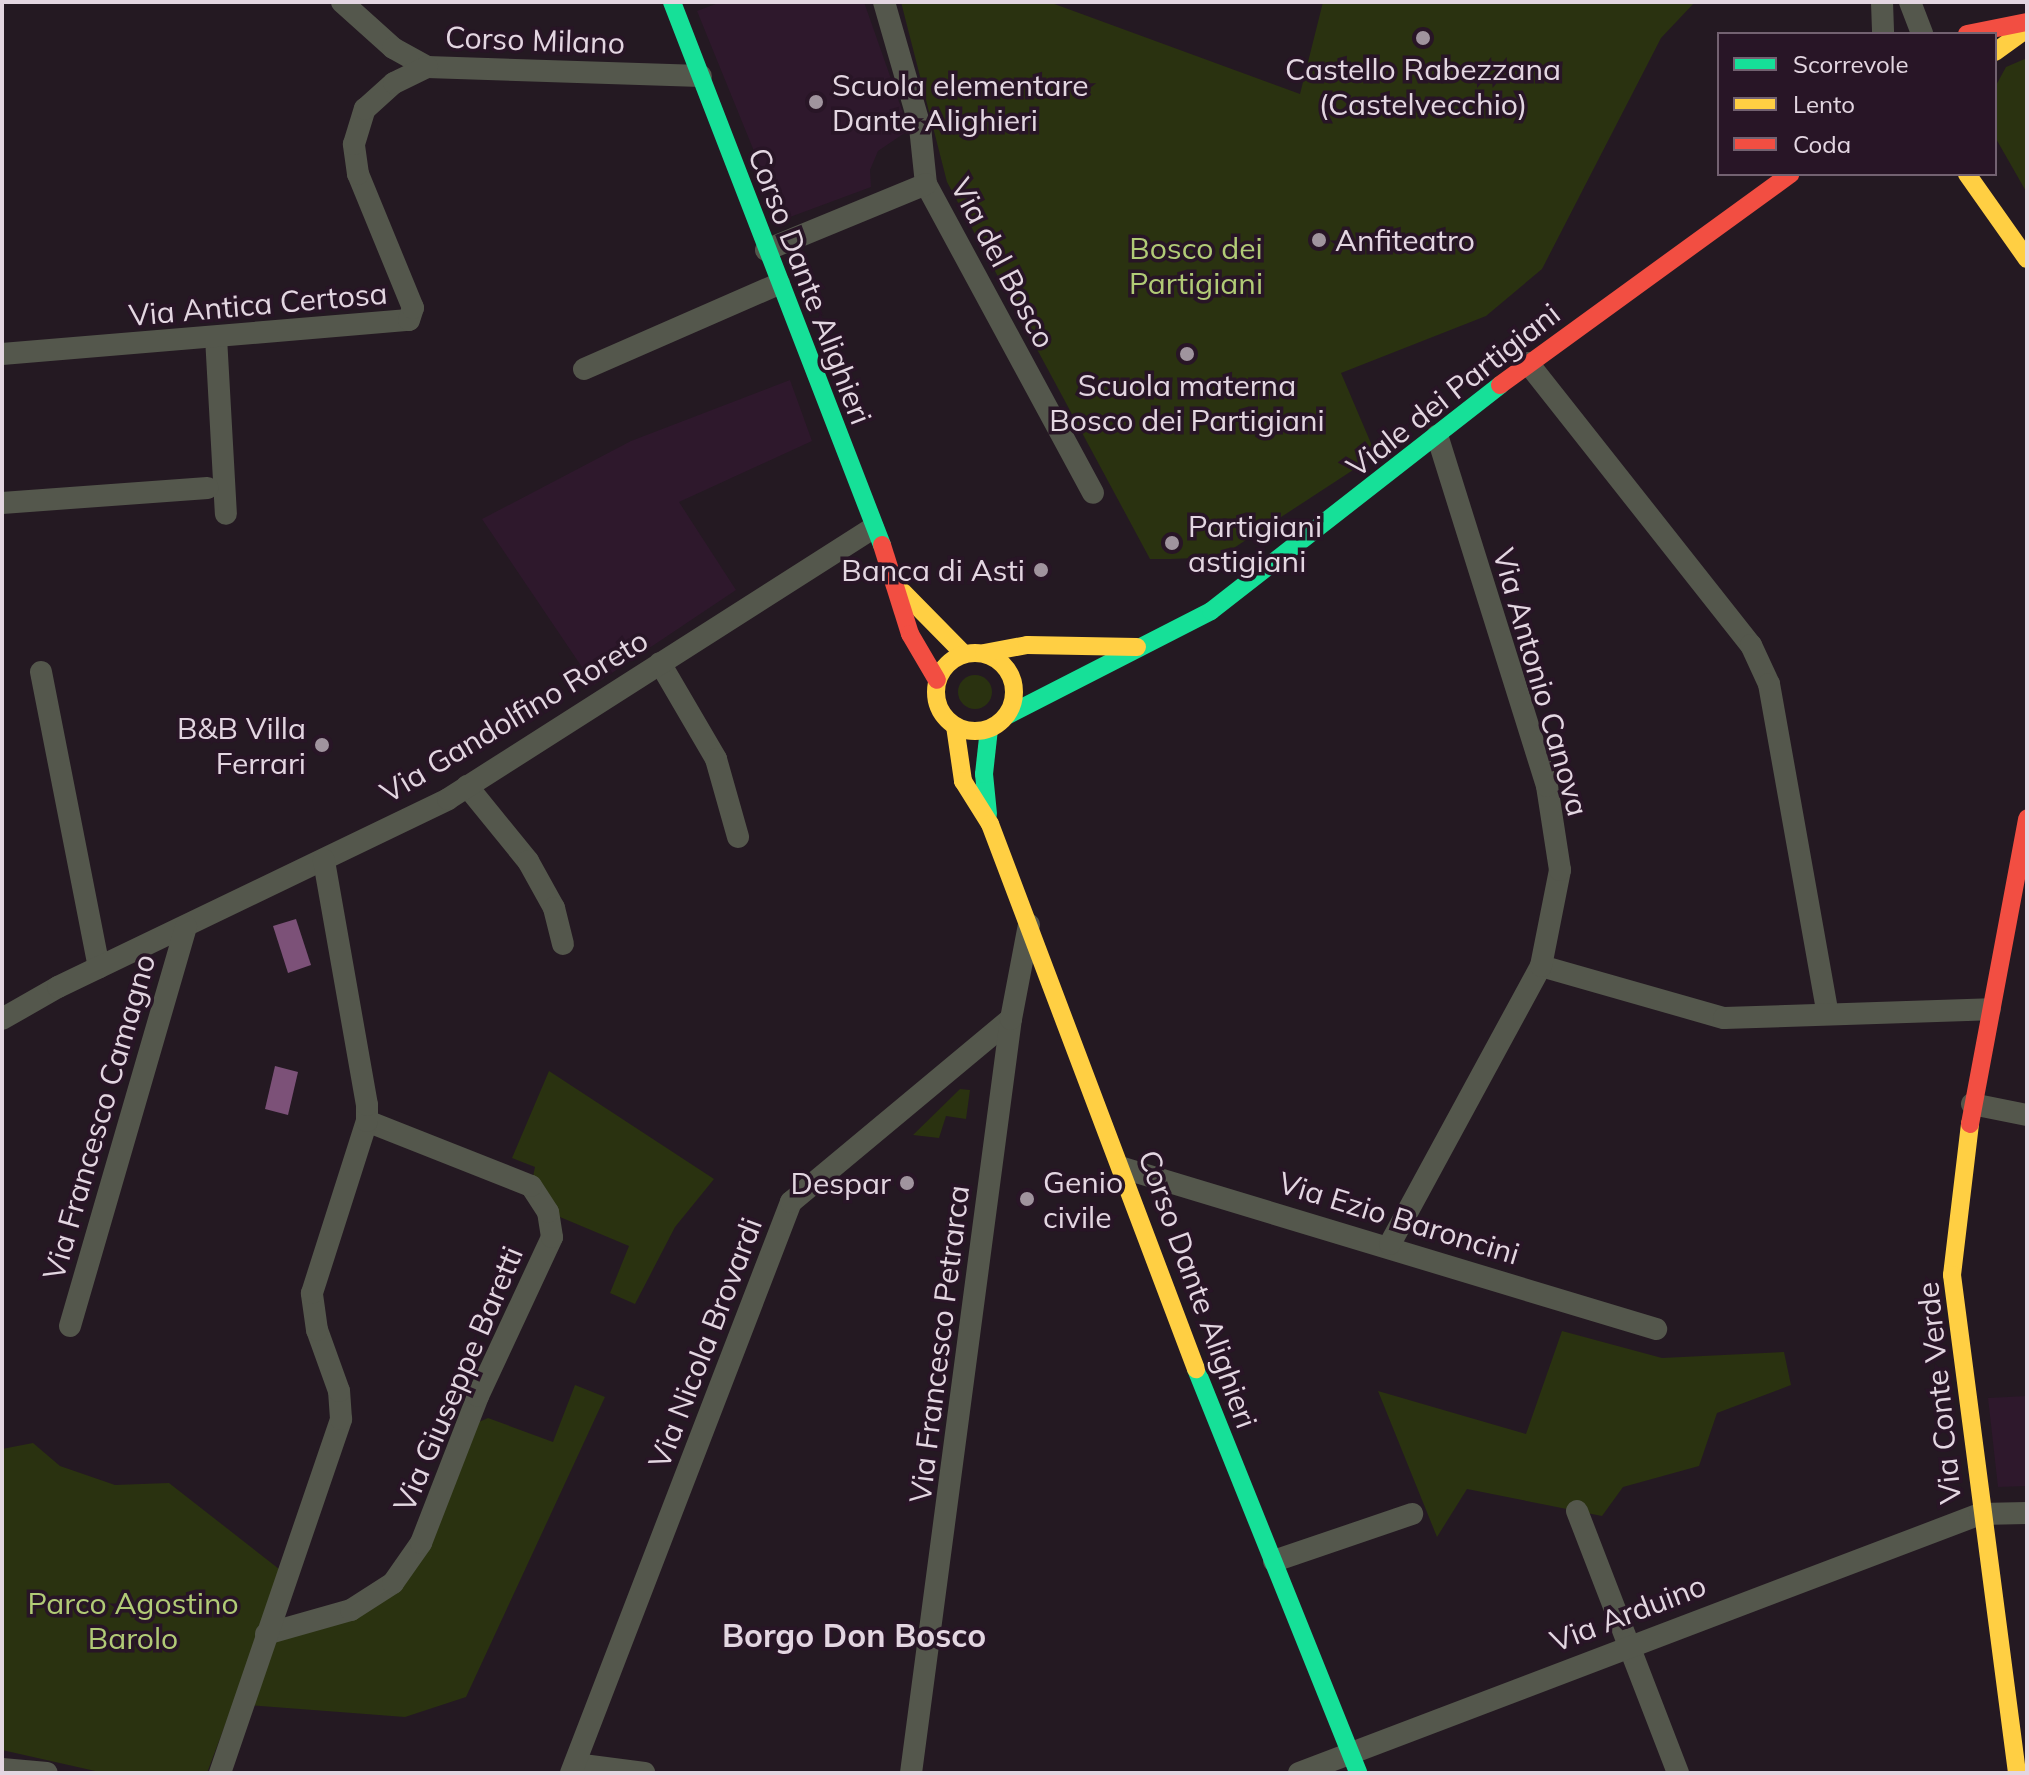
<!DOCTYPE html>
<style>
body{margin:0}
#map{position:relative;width:2029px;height:1775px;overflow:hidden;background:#241922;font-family:Mulish,sans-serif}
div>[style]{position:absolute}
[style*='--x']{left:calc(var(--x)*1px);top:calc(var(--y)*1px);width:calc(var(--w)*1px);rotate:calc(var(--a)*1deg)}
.built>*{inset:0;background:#2e182c}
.green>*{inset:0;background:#2a3210}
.round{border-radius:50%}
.water>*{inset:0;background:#7c5178}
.street>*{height:22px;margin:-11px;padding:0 11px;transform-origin:11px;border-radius:11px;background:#54574c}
.fast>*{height:18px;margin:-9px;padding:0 9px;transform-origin:9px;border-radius:9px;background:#16e098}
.slow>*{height:18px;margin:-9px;padding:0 9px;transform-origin:9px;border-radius:9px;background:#ffcf43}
.slow>.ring{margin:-9px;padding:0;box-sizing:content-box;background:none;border:18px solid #ffcf43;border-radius:50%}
.jam>*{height:18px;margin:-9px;padding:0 9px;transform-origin:9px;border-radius:9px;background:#f24e42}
.dots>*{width:22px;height:22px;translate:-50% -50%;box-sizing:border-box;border:4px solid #281526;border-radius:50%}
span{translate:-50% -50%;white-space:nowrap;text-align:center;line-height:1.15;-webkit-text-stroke:7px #281526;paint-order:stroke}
.street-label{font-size:30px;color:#e3d6e1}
.poi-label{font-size:30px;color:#e3d6e1}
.left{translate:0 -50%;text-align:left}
.right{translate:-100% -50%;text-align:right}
.park-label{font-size:30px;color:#b1cb76}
.neighbourhood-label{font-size:32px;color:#e3d6e1;font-weight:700}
.frame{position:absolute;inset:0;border:4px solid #e3d6e1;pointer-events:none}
.legend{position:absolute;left:1717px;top:32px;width:280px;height:144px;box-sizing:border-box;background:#281526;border:2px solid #736271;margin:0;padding:10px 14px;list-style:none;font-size:24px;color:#e3d6e1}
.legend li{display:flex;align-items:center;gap:16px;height:40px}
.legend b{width:40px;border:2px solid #736271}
</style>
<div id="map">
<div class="built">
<div style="clip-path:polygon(721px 2px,864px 2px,909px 130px,878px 151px,870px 170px,871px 187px,782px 220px,697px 11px)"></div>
<div style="clip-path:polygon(790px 380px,812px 441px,679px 502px,736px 590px,594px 685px,482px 519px,631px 441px)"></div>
<div style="clip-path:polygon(2027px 1396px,2027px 1486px,1998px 1487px,1988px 1398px)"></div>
</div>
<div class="green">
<div style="clip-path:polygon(901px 2px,1049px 2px,1300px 94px,1323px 2px,1695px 2px,1661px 38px,1542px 269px,1486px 316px,1341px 373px,1376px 455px,1220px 557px,1170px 559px,1150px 559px,947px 182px)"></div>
<div style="clip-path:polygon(2027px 58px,2027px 193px,1995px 137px,1995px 87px,2006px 67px)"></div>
<div class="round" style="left:958px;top:675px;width:34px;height:34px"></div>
<div style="clip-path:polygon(549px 1071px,714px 1179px,675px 1227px,635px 1304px,610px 1293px,629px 1246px,548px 1212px,531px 1186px,535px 1167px,512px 1158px)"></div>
<div style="clip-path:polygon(960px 1089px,970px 1090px,966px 1119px,946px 1116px,939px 1138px,913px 1135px)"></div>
<div style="clip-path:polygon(1562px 1331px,1662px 1358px,1784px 1352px,1791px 1385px,1717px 1413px,1699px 1466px,1623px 1487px,1602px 1516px,1467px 1489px,1437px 1537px,1378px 1391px,1526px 1434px)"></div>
<div style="clip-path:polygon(575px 1385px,605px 1397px,466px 1697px,405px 1717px,233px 1704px,207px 1773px,104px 1773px,2px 1750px,2px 1449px,33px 1443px,60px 1466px,115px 1485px,169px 1483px,288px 1576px,267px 1633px,393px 1583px,465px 1428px,488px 1418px,553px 1442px)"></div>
</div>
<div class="water">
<div style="clip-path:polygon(296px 919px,311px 965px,288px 973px,273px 926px)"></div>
<div style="clip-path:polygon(275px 1066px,298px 1072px,288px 1115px,265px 1109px)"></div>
</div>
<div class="street">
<div style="--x:342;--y:2;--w:69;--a:42"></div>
<div style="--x:393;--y:48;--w:39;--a:29"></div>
<div style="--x:427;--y:67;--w:274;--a:1.9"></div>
<div style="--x:884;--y:2;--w:130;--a:73.9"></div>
<div style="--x:920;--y:127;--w:57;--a:84"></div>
<div style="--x:926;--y:184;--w:351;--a:61.6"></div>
<div style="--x:1882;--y:2;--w:32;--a:88"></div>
<div style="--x:1910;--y:2;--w:34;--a:69"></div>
<div style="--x:766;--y:250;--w:173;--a:-22.4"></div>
<div style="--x:216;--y:337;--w:177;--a:86.8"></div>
<div style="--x:2;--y:354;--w:408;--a:-4.8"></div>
<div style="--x:409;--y:320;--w:13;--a:-72"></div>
<div style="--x:413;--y:308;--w:145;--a:-112.3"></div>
<div style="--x:358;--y:174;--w:30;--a:-98"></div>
<div style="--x:354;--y:144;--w:37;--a:-73"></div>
<div style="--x:365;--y:109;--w:39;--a:-42"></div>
<div style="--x:394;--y:83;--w:37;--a:-26"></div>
<div style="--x:1528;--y:363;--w:360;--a:51.7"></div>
<div style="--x:1751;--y:645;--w:43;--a:65.2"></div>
<div style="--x:1769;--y:684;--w:335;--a:79.9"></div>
<div style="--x:584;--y:369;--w:213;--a:-23.6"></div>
<div style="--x:2;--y:503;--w:206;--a:-4.2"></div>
<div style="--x:660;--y:663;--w:111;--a:59.7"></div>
<div style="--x:716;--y:759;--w:81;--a:74.2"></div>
<div style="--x:41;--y:672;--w:301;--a:78.9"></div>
<div style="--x:467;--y:786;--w:97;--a:50.9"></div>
<div style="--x:528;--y:861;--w:54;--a:61"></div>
<div style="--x:554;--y:908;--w:37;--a:76"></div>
<div style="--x:1541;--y:966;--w:190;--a:15.9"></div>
<div style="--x:1724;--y:1018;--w:266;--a:-1.9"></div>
<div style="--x:2;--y:1019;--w:64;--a:-29.7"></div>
<div style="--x:58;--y:987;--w:433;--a:-25.7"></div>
<div style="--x:448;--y:799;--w:504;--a:-32.52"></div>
<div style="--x:1972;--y:1104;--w:56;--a:11.3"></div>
<div style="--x:1123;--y:1168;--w:557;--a:16.81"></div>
<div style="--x:1390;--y:1244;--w:316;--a:-61.5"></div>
<div style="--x:1541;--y:966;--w:98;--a:-78.8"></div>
<div style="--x:1560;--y:870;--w:85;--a:-98.8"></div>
<div style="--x:1547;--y:786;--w:367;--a:-107.4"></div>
<div style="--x:70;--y:1326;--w:416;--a:-73.8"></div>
<div style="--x:1577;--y:1511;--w:281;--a:68.9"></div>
<div style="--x:1274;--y:1561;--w:146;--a:-18.8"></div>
<div style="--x:266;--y:1634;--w:88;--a:-15.8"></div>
<div style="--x:351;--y:1610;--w:50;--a:-32.7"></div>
<div style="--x:393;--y:1583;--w:49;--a:-55"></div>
<div style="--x:421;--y:1543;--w:158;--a:-68.8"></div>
<div style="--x:478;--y:1396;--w:175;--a:-65"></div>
<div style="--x:552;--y:1237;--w:25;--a:-99"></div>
<div style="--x:548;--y:1212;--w:31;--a:-123"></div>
<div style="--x:531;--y:1186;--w:176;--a:-158.4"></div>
<div style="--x:575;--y:1764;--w:70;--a:7.4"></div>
<div style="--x:2;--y:1769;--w:45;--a:5.1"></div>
<div style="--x:220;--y:1773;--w:374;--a:-71.1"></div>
<div style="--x:341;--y:1419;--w:28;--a:-94"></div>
<div style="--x:339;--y:1391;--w:65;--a:-109.8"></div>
<div style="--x:317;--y:1330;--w:37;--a:-98"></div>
<div style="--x:312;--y:1293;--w:181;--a:-72.3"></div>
<div style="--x:367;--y:1121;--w:16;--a:-90"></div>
<div style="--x:367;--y:1105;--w:249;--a:-100"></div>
<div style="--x:571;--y:1773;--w:612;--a:-68.93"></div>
<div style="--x:791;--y:1202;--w:286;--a:-39.8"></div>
<div style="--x:911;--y:1773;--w:761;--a:-82.45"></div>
<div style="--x:1011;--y:1019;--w:96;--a:-79.2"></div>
<div style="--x:1299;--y:1773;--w:729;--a:-20.82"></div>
<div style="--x:1980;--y:1514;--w:47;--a:-1.2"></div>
</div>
<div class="fast">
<div style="--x:672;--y:2;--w:582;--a:68.86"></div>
<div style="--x:1006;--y:716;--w:230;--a:-27.1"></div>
<div style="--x:1211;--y:611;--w:367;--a:-38"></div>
<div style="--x:988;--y:814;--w:40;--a:-95.7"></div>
<div style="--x:984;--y:774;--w:45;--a:-83.7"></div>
<div style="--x:1196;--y:1369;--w:435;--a:68.1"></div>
</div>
<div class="slow">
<div style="--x:1995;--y:52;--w:39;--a:-36"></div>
<div style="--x:1967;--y:174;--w:104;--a:54.8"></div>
<div style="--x:903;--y:592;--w:87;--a:45.5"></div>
<div class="ring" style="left:936px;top:653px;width:60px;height:60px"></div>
<div style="--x:984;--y:653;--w:44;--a:-10.5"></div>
<div style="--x:1027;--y:645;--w:110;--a:1"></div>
<div style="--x:955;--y:726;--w:56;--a:81.7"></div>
<div style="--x:963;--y:781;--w:51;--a:57.9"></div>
<div style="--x:990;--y:824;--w:583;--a:69.29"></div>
<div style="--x:1970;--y:1124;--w:152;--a:96.8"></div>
<div style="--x:1952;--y:1275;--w:502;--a:82.56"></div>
</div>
<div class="jam">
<div style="--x:1967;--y:34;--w:61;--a:-11.3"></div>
<div style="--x:1500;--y:385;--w:359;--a:-36"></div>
<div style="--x:882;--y:545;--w:93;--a:72.5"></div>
<div style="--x:910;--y:634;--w:53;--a:59.6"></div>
<div style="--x:1970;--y:1124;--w:311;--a:-79.4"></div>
</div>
<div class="dots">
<div style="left:1423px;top:38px;background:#a0949e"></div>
<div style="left:816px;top:102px;background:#a0949e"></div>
<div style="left:1319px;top:240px;background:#a0949e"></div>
<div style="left:1187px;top:354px;background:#a0949e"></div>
<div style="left:1172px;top:543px;background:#a0949e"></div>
<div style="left:1041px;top:570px;background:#a0949e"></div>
<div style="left:322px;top:745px;background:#a0949e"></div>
<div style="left:907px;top:1183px;background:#a0949e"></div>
<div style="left:1027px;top:1199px;background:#a0949e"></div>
</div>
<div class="street-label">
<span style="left:535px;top:40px;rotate:2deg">Corso Milano</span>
<span style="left:1003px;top:263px;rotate:62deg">Via del Bosco</span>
<span style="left:810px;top:286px;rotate:69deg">Corso Dante Alighieri</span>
<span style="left:258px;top:304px;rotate:-5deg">Via Antica Certosa</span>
<span style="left:1453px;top:390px;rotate:-38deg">Viale dei Partigiani</span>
<span style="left:1541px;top:682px;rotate:74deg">Via Antonio Canova</span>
<span style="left:514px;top:716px;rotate:-31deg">Via Gandolfino Roreto</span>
<span style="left:99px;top:1117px;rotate:-74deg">Via Francesco Camagno</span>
<span style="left:1399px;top:1218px;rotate:17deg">Via Ezio Baroncini</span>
<span style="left:1198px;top:1289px;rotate:70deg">Corso Dante Alighieri</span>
<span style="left:705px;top:1343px;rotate:-69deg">Via Nicola Brovardi</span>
<span style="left:939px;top:1344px;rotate:-83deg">Via Francesco Petrarca</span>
<span style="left:458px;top:1379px;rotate:-67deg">Via Giuseppe Baretti</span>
<span style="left:1939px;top:1393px;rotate:-96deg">Via Conte Verde</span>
<span style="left:1628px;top:1613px;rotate:-21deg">Via Arduino</span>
</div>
<div class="poi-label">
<span style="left:1423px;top:86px">Castello Rabezzana<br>(Castelvecchio)</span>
<span class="left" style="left:832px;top:102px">Scuola elementare<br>Dante Alighieri</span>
<span class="left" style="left:1335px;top:240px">Anfiteatro</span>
<span style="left:1187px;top:402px">Scuola materna<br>Bosco dei Partigiani</span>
<span class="left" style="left:1188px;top:543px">Partigiani<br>astigiani</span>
<span class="right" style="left:1025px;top:570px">Banca di Asti</span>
<span class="right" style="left:306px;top:745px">B&amp;B Villa<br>Ferrari</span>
<span class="left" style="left:1043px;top:1199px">Genio<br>civile</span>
<span class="right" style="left:891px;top:1183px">Despar</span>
</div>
<div class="park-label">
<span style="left:1196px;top:265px">Bosco dei<br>Partigiani</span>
<span style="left:133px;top:1620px">Parco Agostino<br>Barolo</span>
</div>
<div class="neighbourhood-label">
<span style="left:854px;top:1635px">Borgo Don Bosco</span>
</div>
<div class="frame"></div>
<ul class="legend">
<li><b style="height:10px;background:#16e098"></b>Scorrevole</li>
<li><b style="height:10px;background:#ffcf43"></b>Lento</li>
<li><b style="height:10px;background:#f24e42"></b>Coda</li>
</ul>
</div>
